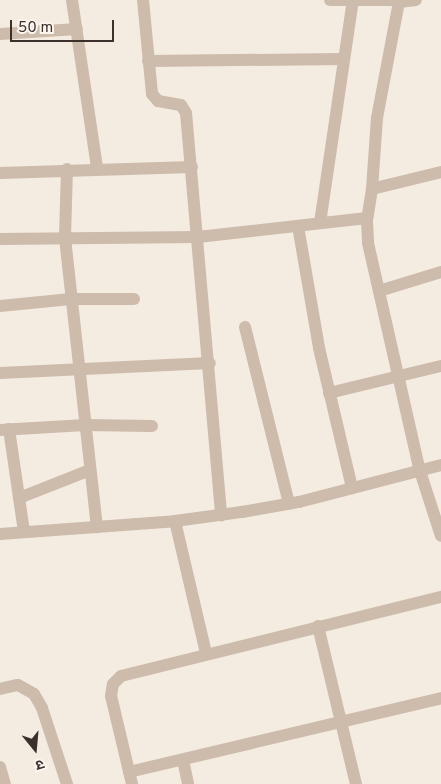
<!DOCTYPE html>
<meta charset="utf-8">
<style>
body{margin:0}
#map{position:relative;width:441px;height:784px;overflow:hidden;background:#f4ebe1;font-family:Overpass,"Noto Sans Devanagari",sans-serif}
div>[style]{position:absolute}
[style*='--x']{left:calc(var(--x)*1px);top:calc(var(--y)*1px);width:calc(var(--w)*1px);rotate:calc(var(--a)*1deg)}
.street>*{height:12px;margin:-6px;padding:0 6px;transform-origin:6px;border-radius:6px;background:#cdbbac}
span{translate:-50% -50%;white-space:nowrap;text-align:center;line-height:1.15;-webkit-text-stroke:5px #fbf5ee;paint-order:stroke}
.north{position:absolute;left:10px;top:724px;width:50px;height:50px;-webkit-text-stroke:4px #fbf5ee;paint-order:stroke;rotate:163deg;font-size:14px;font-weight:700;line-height:20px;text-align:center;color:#3b302b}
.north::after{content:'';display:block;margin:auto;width:18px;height:22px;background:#3b302b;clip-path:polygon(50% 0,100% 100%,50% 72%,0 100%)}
.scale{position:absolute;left:10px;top:20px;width:104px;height:22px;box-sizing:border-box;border:2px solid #3b302b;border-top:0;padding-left:6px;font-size:15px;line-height:18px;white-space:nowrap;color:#3b302b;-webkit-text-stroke:4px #fbf5ee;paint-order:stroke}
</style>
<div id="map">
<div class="street">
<div style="--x:72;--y:0;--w:170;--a:81.5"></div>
<div style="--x:143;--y:0;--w:94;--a:84.5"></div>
<div style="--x:152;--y:94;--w:9;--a:49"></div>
<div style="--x:158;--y:101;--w:23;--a:10"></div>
<div style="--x:181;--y:105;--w:9;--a:58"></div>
<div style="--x:186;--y:113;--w:404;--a:85"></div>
<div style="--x:330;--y:0;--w:68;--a:0"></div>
<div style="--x:0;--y:34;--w:77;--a:-3.7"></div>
<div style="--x:148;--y:61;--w:196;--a:-0.6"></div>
<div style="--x:67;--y:169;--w:69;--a:91.7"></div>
<div style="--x:65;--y:238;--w:291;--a:83.7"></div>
<div style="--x:441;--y:172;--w:71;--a:166.2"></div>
<div style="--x:372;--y:189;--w:33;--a:99"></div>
<div style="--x:367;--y:222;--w:21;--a:87"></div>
<div style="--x:368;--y:243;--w:234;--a:77.2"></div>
<div style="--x:420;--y:471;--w:68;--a:72.1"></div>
<div style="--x:0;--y:173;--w:192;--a:-1.8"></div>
<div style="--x:372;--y:189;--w:71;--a:-86"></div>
<div style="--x:377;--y:118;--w:118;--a:-79.3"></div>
<div style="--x:399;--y:2;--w:17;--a:-7"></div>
<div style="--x:320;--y:223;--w:225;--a:-81.6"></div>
<div style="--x:298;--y:226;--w:124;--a:80.2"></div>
<div style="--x:319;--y:348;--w:144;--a:76.7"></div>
<div style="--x:0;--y:239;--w:198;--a:-0.6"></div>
<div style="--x:198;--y:237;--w:170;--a:-6.4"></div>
<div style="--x:379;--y:291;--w:65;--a:-17"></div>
<div style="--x:0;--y:306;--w:71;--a:-5.6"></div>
<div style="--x:71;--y:299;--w:63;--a:0"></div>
<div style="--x:245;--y:327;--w:182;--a:76"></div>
<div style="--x:0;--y:373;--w:210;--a:-2.7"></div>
<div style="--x:329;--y:393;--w:115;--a:-13.6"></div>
<div style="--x:9;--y:429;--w:104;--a:81.7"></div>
<div style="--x:0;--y:430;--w:85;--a:-3.4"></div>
<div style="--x:85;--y:425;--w:67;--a:0.9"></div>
<div style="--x:19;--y:498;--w:76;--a:-21.5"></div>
<div style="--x:175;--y:521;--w:136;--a:76.8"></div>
<div style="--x:0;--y:534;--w:175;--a:-4.2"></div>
<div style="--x:175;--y:521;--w:68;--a:-7.7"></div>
<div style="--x:242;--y:512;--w:58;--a:-10"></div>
<div style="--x:299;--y:502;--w:147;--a:-14.6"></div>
<div style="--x:318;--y:626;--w:163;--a:76.5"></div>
<div style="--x:0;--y:689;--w:18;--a:-13"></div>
<div style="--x:18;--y:685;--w:18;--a:29"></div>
<div style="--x:34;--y:694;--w:16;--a:60"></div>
<div style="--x:42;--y:708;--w:80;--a:71.8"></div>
<div style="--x:183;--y:760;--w:25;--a:78"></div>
<div style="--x:0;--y:767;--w:18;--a:74"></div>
<div style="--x:129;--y:772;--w:321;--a:-13.3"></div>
<div style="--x:132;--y:784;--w:90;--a:-103.4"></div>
<div style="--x:111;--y:696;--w:12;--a:-81"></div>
<div style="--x:113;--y:684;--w:11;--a:-45"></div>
<div style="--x:121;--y:676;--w:330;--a:-13.9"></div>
</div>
<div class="north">उ</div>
<div class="scale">50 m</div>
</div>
